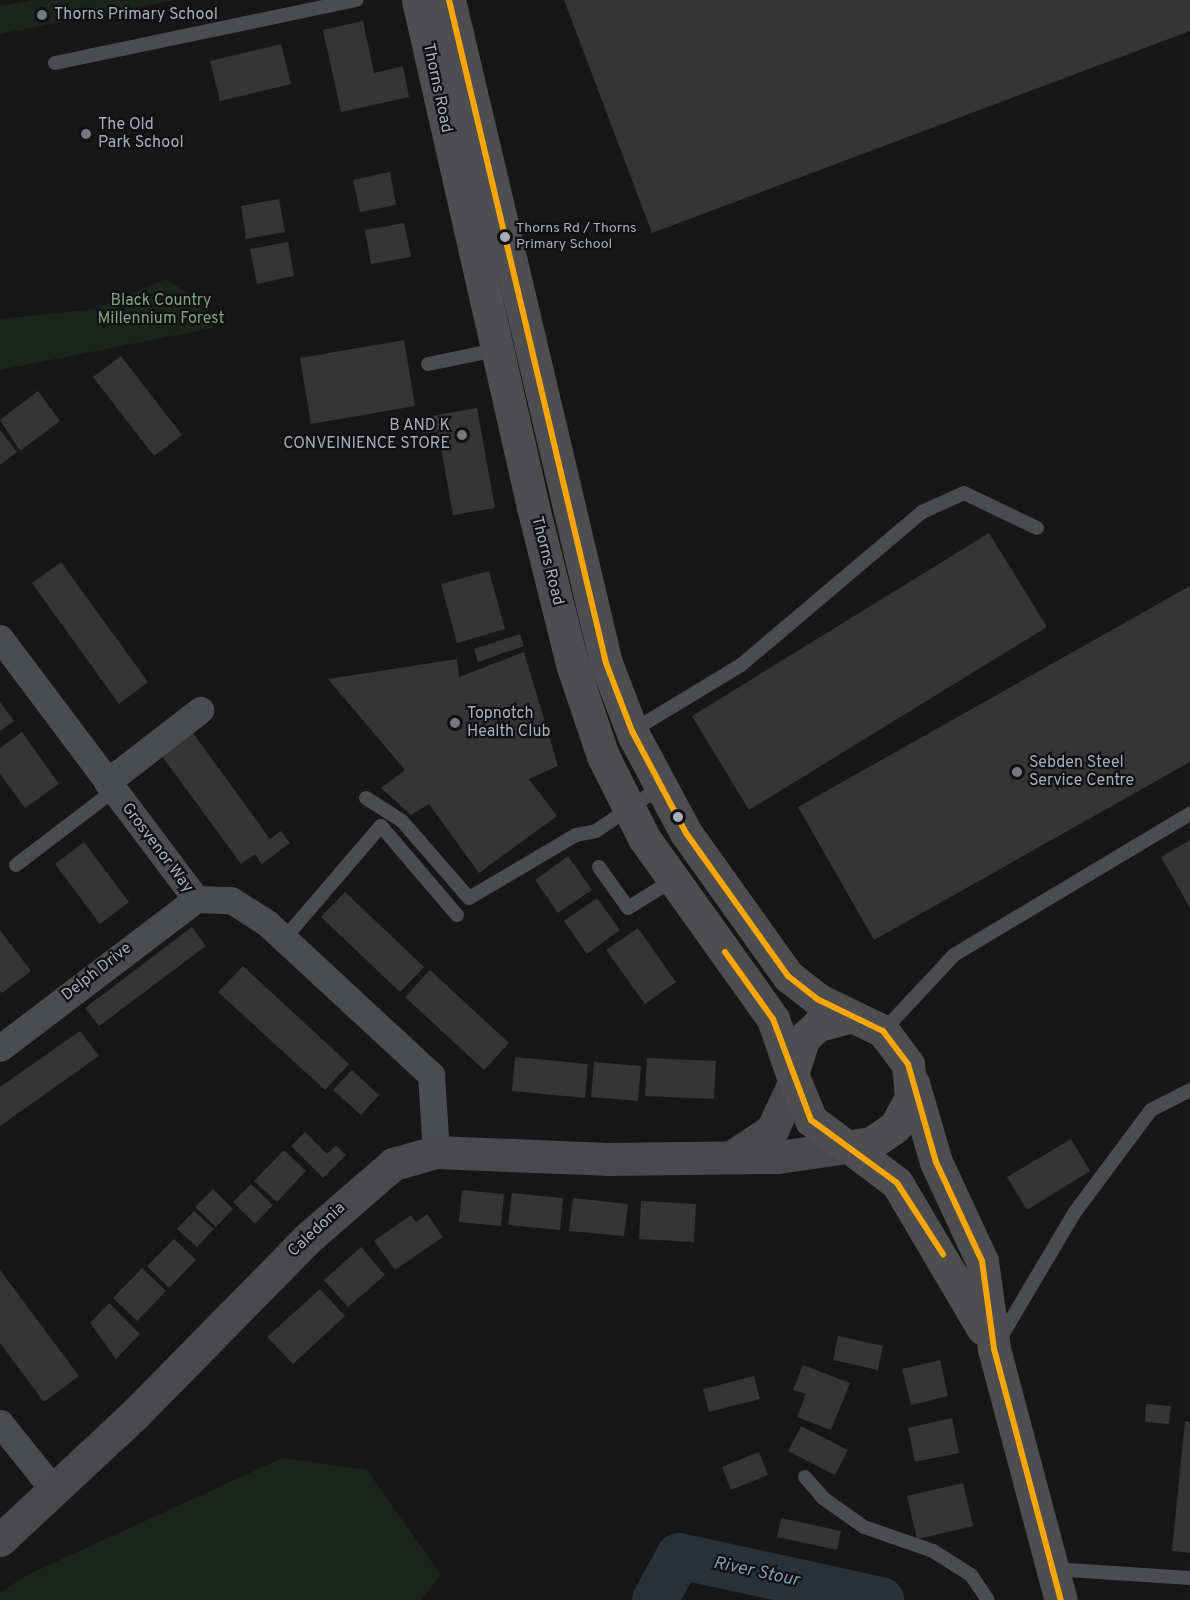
<!DOCTYPE html>
<style>
body{margin:0}
#map{position:relative;width:1190px;height:1600px;overflow:hidden;background:#171717;font-family:Overpass,sans-serif}
div>[style]{position:absolute}
[style*='--x']{left:calc(var(--x)*1px);top:calc(var(--y)*1px);width:calc(var(--w)*1px);rotate:calc(var(--a)*1deg)}
.green>*{inset:0;background:#1d241e}
.river>*{height:46px;margin:-23px;padding:0 23px;transform-origin:23px;border-radius:23px;background:#2a3239}
.building>*{inset:0;background:#353536}
.lane>*{height:14px;margin:-7px;padding:0 7px;transform-origin:7px;border-radius:7px;background:#4b4c50}
.street>*{height:27px;margin:-13.5px;padding:0 13.5px;transform-origin:13.5px;border-radius:13.5px;background:#4b4c50}
.secondary>*{height:33px;margin:-16.5px;padding:0 16.5px;transform-origin:16.5px;border-radius:16.5px;background:#4a4a4e}
.highway>*{height:33px;margin:-16.5px;padding:0 16.5px;transform-origin:16.5px;border-radius:16.5px;background:#4e4e51}
.bus-1>*{height:6px;margin:-3px;padding:0 3px;transform-origin:3px;border-radius:3px;background:#f7a600}
.dots>*{width:16px;height:16px;translate:-50% -50%;box-sizing:border-box;border:3px solid #111113;border-radius:50%}
span{translate:-50% -50%;white-space:nowrap;text-align:center;line-height:1.15;-webkit-text-stroke:4.5px #111113;paint-order:stroke}
.bus-label{font-size:14px;color:#a8adb8}
.left{translate:0 -50%;text-align:left}
.poi-label{font-size:16px;color:#a8adb8}
.right{translate:-100% -50%;text-align:right}
.street-label{font-size:16px;color:#a8adb8}
.park-label{font-size:16px;color:#7fa381}
.water-label{font-size:18px;color:#7f9bb3;font-style:italic}
</style>
<div id="map">
<div class="green">
<div style="clip-path:polygon(31px 0,175px 0,0 34px,0 6px)"></div>
<div style="clip-path:polygon(166px 279px,207px 307px,213px 328px,0 370px,0 319px,94px 309px)"></div>
<div style="clip-path:polygon(282px 1458px,367px 1470px,441px 1575px,421px 1600px,0 1600px,0 1593px,25px 1576px)"></div>
</div>
<div class="river">
<div style="--x:655;--y:1600;--w:50;--a:-61.4"></div>
<div style="--x:679;--y:1556;--w:207;--a:12.3"></div>
</div>
<div class="building">
<div style="clip-path:polygon(564px 0,1190px 0,1190px 31px,652px 233px)"></div>
<div style="clip-path:polygon(363px 21px,374px 73px,403px 66px,409px 97px,341px 112px,323px 30px)"></div>
<div style="clip-path:polygon(281px 44px,291px 84px,220px 101px,210px 61px)"></div>
<div style="clip-path:polygon(390px 172px,396px 205px,360px 212px,353px 180px)"></div>
<div style="clip-path:polygon(279px 199px,285px 232px,246px 239px,241px 206px)"></div>
<div style="clip-path:polygon(404px 223px,411px 257px,371px 264px,365px 230px)"></div>
<div style="clip-path:polygon(288px 242px,294px 276px,257px 284px,250px 249px)"></div>
<div style="clip-path:polygon(404px 340px,415px 406px,311px 424px,300px 358px)"></div>
<div style="clip-path:polygon(121px 356px,182px 435px,154px 456px,93px 377px)"></div>
<div style="clip-path:polygon(38px 391px,60px 421px,20px 451px,0 420px)"></div>
<div style="clip-path:polygon(477px 408px,495px 508px,453px 515px,438px 431px,423px 434px,420px 418px)"></div>
<div style="clip-path:polygon(0 430px,17px 452px,0 465px)"></div>
<div style="clip-path:polygon(989px 533px,1047px 627px,749px 810px,692px 716px)"></div>
<div style="clip-path:polygon(61px 562px,148px 682px,119px 704px,32px 583px)"></div>
<div style="clip-path:polygon(489px 571px,505px 629px,457px 643px,441px 584px)"></div>
<div style="clip-path:polygon(1190px 586px,1190px 762px,874px 940px,798px 807px)"></div>
<div style="clip-path:polygon(520px 634px,524px 646px,478px 662px,474px 649px)"></div>
<div style="clip-path:polygon(524px 652px,558px 766px,529px 779px,557px 816px,479px 873px,429px 804px,411px 815px,381px 788px,405px 770px,328px 679px,457px 659px,459px 677px)"></div>
<div style="clip-path:polygon(0 702px,14px 721px,0 731px)"></div>
<div style="clip-path:polygon(22px 732px,59px 784px,25px 808px,0 774px,0 748px)"></div>
<div style="clip-path:polygon(193px 733px,270px 839px,281px 831px,290px 843px,262px 864px,255px 854px,241px 864px,162px 756px)"></div>
<div style="clip-path:polygon(1190px 840px,1190px 908px,1161px 857px)"></div>
<div style="clip-path:polygon(84px 842px,129px 902px,100px 924px,55px 864px)"></div>
<div style="clip-path:polygon(568px 856px,592px 890px,558px 913px,535px 880px)"></div>
<div style="clip-path:polygon(345px 892px,424px 967px,400px 992px,321px 917px)"></div>
<div style="clip-path:polygon(597px 898px,620px 930px,587px 954px,564px 921px)"></div>
<div style="clip-path:polygon(192px 927px,206px 946px,99px 1026px,85px 1008px)"></div>
<div style="clip-path:polygon(638px 928px,676px 982px,645px 1004px,606px 950px)"></div>
<div style="clip-path:polygon(0 930px,31px 971px,2px 993px,0 991px)"></div>
<div style="clip-path:polygon(243px 966px,349px 1064px,325px 1090px,218px 992px)"></div>
<div style="clip-path:polygon(430px 970px,509px 1043px,484px 1070px,405px 997px)"></div>
<div style="clip-path:polygon(80px 1031px,99px 1056px,0 1126px,0 1087px)"></div>
<div style="clip-path:polygon(515px 1057px,588px 1064px,585px 1098px,512px 1091px)"></div>
<div style="clip-path:polygon(647px 1058px,716px 1061px,714px 1099px,645px 1096px)"></div>
<div style="clip-path:polygon(594px 1062px,641px 1066px,638px 1101px,591px 1097px)"></div>
<div style="clip-path:polygon(352px 1070px,379px 1095px,361px 1115px,333px 1090px)"></div>
<div style="clip-path:polygon(305px 1132px,327px 1154px,336px 1145px,346px 1155px,323px 1178px,291px 1146px)"></div>
<div style="clip-path:polygon(1071px 1139px,1090px 1171px,1027px 1210px,1007px 1177px)"></div>
<div style="clip-path:polygon(284px 1150px,306px 1171px,277px 1202px,254px 1181px)"></div>
<div style="clip-path:polygon(251px 1184px,273px 1205px,255px 1224px,233px 1202px)"></div>
<div style="clip-path:polygon(213px 1189px,233px 1209px,216px 1227px,195px 1207px)"></div>
<div style="clip-path:polygon(462px 1190px,504px 1194px,501px 1226px,459px 1222px)"></div>
<div style="clip-path:polygon(512px 1193px,563px 1198px,560px 1230px,508px 1225px)"></div>
<div style="clip-path:polygon(573px 1198px,628px 1204px,624px 1236px,569px 1231px)"></div>
<div style="clip-path:polygon(641px 1201px,696px 1204px,694px 1242px,639px 1239px)"></div>
<div style="clip-path:polygon(194px 1211px,214px 1229px,197px 1247px,177px 1229px)"></div>
<div style="clip-path:polygon(427px 1214px,443px 1237px,395px 1270px,374px 1241px,411px 1215px,416px 1222px)"></div>
<div style="clip-path:polygon(174px 1239px,196px 1260px,169px 1288px,147px 1266px)"></div>
<div style="clip-path:polygon(361px 1247px,385px 1275px,348px 1307px,324px 1280px)"></div>
<div style="clip-path:polygon(142px 1268px,166px 1291px,137px 1321px,113px 1298px)"></div>
<div style="clip-path:polygon(0 1270px,79px 1376px,44px 1402px,0 1343px)"></div>
<div style="clip-path:polygon(320px 1289px,345px 1316px,293px 1364px,267px 1337px)"></div>
<div style="clip-path:polygon(109px 1303px,140px 1334px,116px 1359px,90px 1323px)"></div>
<div style="clip-path:polygon(838px 1336px,883px 1346px,878px 1370px,833px 1360px)"></div>
<div style="clip-path:polygon(940px 1360px,948px 1396px,911px 1405px,902px 1369px)"></div>
<div style="clip-path:polygon(803px 1365px,850px 1383px,831px 1430px,797px 1417px,806px 1394px,793px 1390px)"></div>
<div style="clip-path:polygon(754px 1376px,760px 1399px,709px 1412px,703px 1389px)"></div>
<div style="clip-path:polygon(1146px 1404px,1171px 1406px,1169px 1424px,1145px 1422px)"></div>
<div style="clip-path:polygon(952px 1418px,959px 1453px,915px 1462px,908px 1428px)"></div>
<div style="clip-path:polygon(1185px 1421px,1190px 1422px,1190px 1553px,1172px 1551px)"></div>
<div style="clip-path:polygon(801px 1426px,848px 1450px,835px 1475px,788px 1451px)"></div>
<div style="clip-path:polygon(759px 1452px,768px 1475px,731px 1490px,722px 1467px)"></div>
<div style="clip-path:polygon(963px 1483px,973px 1526px,917px 1539px,907px 1496px)"></div>
<div style="clip-path:polygon(781px 1518px,841px 1531px,837px 1550px,777px 1537px)"></div>
</div>
<div class="lane">
<div style="--x:55;--y:63;--w:308;--a:-11.8"></div>
<div style="--x:428;--y:364;--w:69;--a:-11.6"></div>
<div style="--x:632;--y:731;--w:127;--a:-31.2"></div>
<div style="--x:741;--y:665;--w:237;--a:-40.2"></div>
<div style="--x:922;--y:512;--w:46;--a:-24.3"></div>
<div style="--x:964;--y:493;--w:81;--a:25.6"></div>
<div style="--x:366;--y:798;--w:43;--a:32.6"></div>
<div style="--x:402;--y:821;--w:102;--a:49"></div>
<div style="--x:469;--y:898;--w:124;--a:-30.5"></div>
<div style="--x:576;--y:835;--w:20;--a:-11"></div>
<div style="--x:596;--y:831;--w:76;--a:-34.3"></div>
<div style="--x:16;--y:865;--w:122;--a:-37.3"></div>
<div style="--x:599;--y:867;--w:50;--a:54.7"></div>
<div style="--x:628;--y:908;--w:53;--a:-31.9"></div>
<div style="--x:284;--y:939;--w:149;--a:-49.4"></div>
<div style="--x:381;--y:826;--w:117;--a:49.5"></div>
<div style="--x:883;--y:1031;--w:104;--a:-46.9"></div>
<div style="--x:954;--y:955;--w:275;--a:-30.9"></div>
<div style="--x:998;--y:1342;--w:151;--a:-59.4"></div>
<div style="--x:1075;--y:1212;--w:127;--a:-53.3"></div>
<div style="--x:1151;--y:1110;--w:44;--a:-27.1"></div>
<div style="--x:805;--y:1477;--w:28;--a:49"></div>
<div style="--x:823;--y:1498;--w:50;--a:35.3"></div>
<div style="--x:864;--y:1527;--w:73;--a:19.2"></div>
<div style="--x:933;--y:1551;--w:45;--a:32.3"></div>
<div style="--x:971;--y:1575;--w:30;--a:56"></div>
<div style="--x:1053;--y:1569;--w:137;--a:3.8"></div>
</div>
<div class="street">
<div style="--x:0;--y:638;--w:326;--a:53.1"></div>
<div style="--x:107;--y:782;--w:118;--a:-37.7"></div>
<div style="--x:196;--y:899;--w:35;--a:2"></div>
<div style="--x:231;--y:900;--w:43;--a:32.6"></div>
<div style="--x:267;--y:923;--w:224;--a:42.8"></div>
<div style="--x:431;--y:1075;--w:77;--a:86.3"></div>
<div style="--x:0;--y:1048;--w:246;--a:-37.2"></div>
<div style="--x:0;--y:1423;--w:83;--a:51.3"></div>
</div>
<div class="secondary">
<div style="--x:733;--y:1156;--w:47;--a:-33.7"></div>
<div style="--x:772;--y:1130;--w:52;--a:-64.9"></div>
<div style="--x:0;--y:1540;--w:186;--a:-43"></div>
<div style="--x:136;--y:1413;--w:245;--a:-45.5"></div>
<div style="--x:308;--y:1238;--w:113;--a:-41"></div>
<div style="--x:393;--y:1164;--w:45;--a:-15.6"></div>
<div style="--x:436;--y:1152;--w:171;--a:2.3"></div>
<div style="--x:607;--y:1159;--w:171;--a:-0.7"></div>
<div style="--x:778;--y:1157;--w:70;--a:-8.2"></div>
</div>
<div class="highway">
<div style="--x:418;--y:0;--w:520;--a:77.22"></div>
<div style="--x:533;--y:507;--w:165;--a:76"></div>
<div style="--x:573;--y:667;--w:94;--a:71.4"></div>
<div style="--x:603;--y:756;--w:92;--a:63.4"></div>
<div style="--x:644;--y:838;--w:222;--a:54.5"></div>
<div style="--x:773;--y:1019;--w:58;--a:70.9"></div>
<div style="--x:449;--y:0;--w:681;--a:76.68"></div>
<div style="--x:606;--y:663;--w:78;--a:69"></div>
<div style="--x:634;--y:736;--w:110;--a:61.8"></div>
<div style="--x:686;--y:833;--w:176;--a:54.5"></div>
<div style="--x:788;--y:976;--w:37;--a:38"></div>
<div style="--x:817;--y:999;--w:73;--a:25.9"></div>
<div style="--x:883;--y:1031;--w:41;--a:52.9"></div>
<div style="--x:908;--y:1064;--w:34;--a:85"></div>
<div style="--x:911;--y:1098;--w:33;--a:119"></div>
<div style="--x:895;--y:1127;--w:29;--a:146"></div>
<div style="--x:871;--y:1143;--w:24;--a:171"></div>
<div style="--x:847;--y:1147;--w:45;--a:-143.1"></div>
<div style="--x:811;--y:1120;--w:50;--a:-112.4"></div>
<div style="--x:792;--y:1074;--w:38;--a:-72"></div>
<div style="--x:804;--y:1038;--w:19;--a:-43"></div>
<div style="--x:818;--y:1025;--w:34;--a:-15"></div>
<div style="--x:913;--y:1083;--w:82;--a:73.8"></div>
<div style="--x:936;--y:1162;--w:109;--a:65.1"></div>
<div style="--x:982;--y:1261;--w:89;--a:82.2"></div>
<div style="--x:994;--y:1349;--w:260;--a:75.1"></div>
<div style="--x:849;--y:1147;--w:60;--a:36.9"></div>
<div style="--x:897;--y:1183;--w:169;--a:59.5"></div>
</div>
<div class="bus-1">
<div style="--x:449;--y:0;--w:681;--a:76.68"></div>
<div style="--x:606;--y:663;--w:73;--a:69.1"></div>
<div style="--x:632;--y:731;--w:115;--a:62.1"></div>
<div style="--x:686;--y:833;--w:176;--a:54.5"></div>
<div style="--x:788;--y:976;--w:37;--a:38"></div>
<div style="--x:817;--y:999;--w:73;--a:25.9"></div>
<div style="--x:883;--y:1031;--w:41;--a:52.9"></div>
<div style="--x:908;--y:1064;--w:102;--a:74.1"></div>
<div style="--x:936;--y:1162;--w:109;--a:65.1"></div>
<div style="--x:982;--y:1261;--w:89;--a:82.2"></div>
<div style="--x:994;--y:1349;--w:260;--a:75.1"></div>
<div style="--x:725;--y:952;--w:82;--a:54.4"></div>
<div style="--x:773;--y:1019;--w:108;--a:69.4"></div>
<div style="--x:811;--y:1120;--w:107;--a:36.2"></div>
<div style="--x:897;--y:1183;--w:85;--a:57.1"></div>
</div>
<div class="dots">
<div style="left:42px;top:15px;background:#757880"></div>
<div style="left:86px;top:134px;background:#757880"></div>
<div style="left:505px;top:237px;background:#a8adb8"></div>
<div style="left:462px;top:435px;background:#757880"></div>
<div style="left:455px;top:723px;background:#757880"></div>
<div style="left:1017px;top:772px;background:#757880"></div>
<div style="left:678px;top:817px;background:#a8adb8"></div>
</div>
<div class="bus-label">
<span class="left" style="left:516px;top:237px">Thorns Rd / Thorns<br>Primary School</span>
</div>
<div class="poi-label">
<span class="left" style="left:54px;top:15px">Thorns Primary School</span>
<span class="left" style="left:98px;top:134px">The Old<br>Park School</span>
<span class="right" style="left:450px;top:435px">B AND K<br>CONVEINIENCE STORE</span>
<span class="left" style="left:467px;top:723px">Topnotch<br>Health Club</span>
<span class="left" style="left:1029px;top:772px">Sebden Steel<br>Service Centre</span>
</div>
<div class="street-label">
<span style="left:437px;top:88px;rotate:78deg">Thorns Road</span>
<span style="left:547px;top:561px;rotate:76deg">Thorns Road</span>
<span style="left:157px;top:848px;rotate:53deg">Grosvenor Way</span>
<span style="left:97px;top:972px;rotate:-38deg">Delph Drive</span>
<span style="left:317px;top:1230px;rotate:-43deg">Caledonia</span>
</div>
<div class="park-label">
<span style="left:161px;top:310px">Black Country<br>Millennium Forest</span>
</div>
<div class="water-label">
<span style="left:756px;top:1573px;rotate:12deg">River Stour</span>
</div>
</div>
